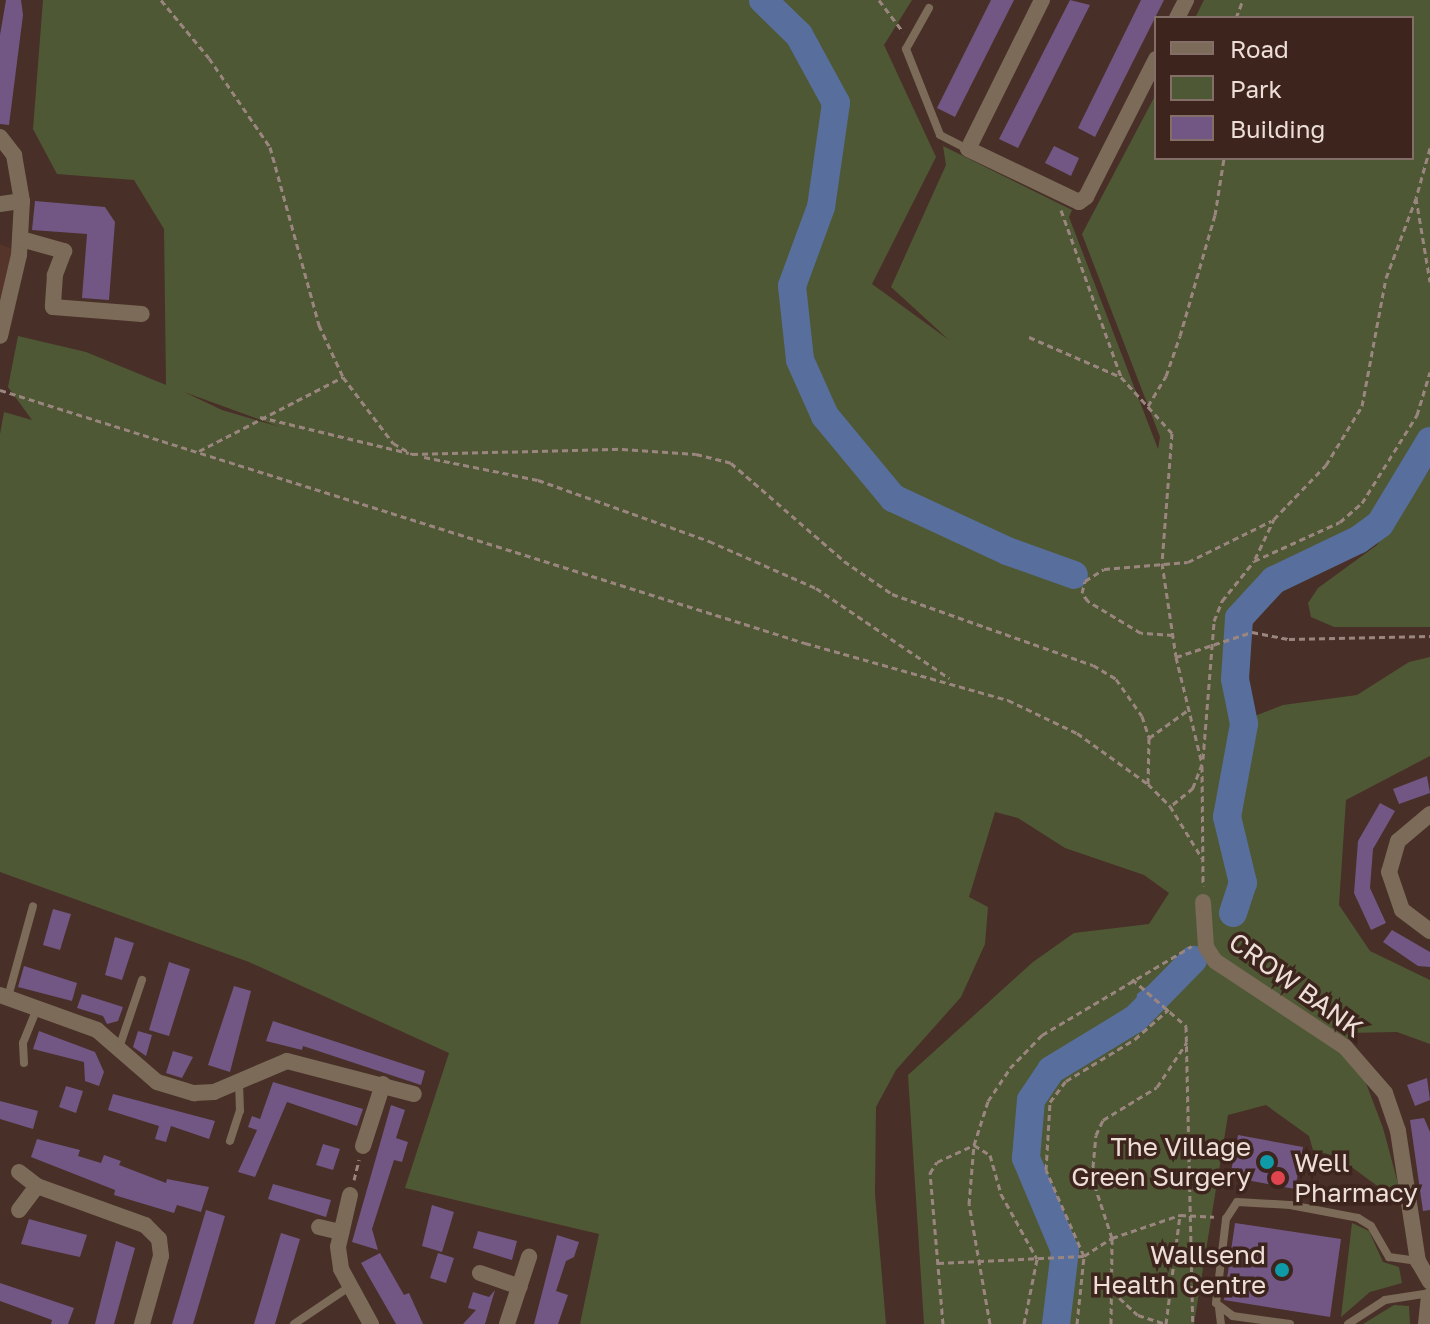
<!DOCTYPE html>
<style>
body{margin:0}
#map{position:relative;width:1430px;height:1324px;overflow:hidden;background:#482f27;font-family:"Golos Text",sans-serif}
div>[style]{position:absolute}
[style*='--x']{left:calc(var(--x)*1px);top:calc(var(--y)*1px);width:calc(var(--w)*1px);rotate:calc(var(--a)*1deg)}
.built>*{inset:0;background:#55352a}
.green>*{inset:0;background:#4f5835}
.water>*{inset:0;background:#586f9d}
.river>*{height:28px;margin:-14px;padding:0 14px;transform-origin:14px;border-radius:14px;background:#586f9d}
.building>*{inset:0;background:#725784}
.path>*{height:3px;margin-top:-1.5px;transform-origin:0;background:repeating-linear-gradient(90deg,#9a867e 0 6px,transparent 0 10px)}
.service>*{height:8px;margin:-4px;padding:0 4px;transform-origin:4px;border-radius:4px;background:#7b6b58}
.minor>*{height:16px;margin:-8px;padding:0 8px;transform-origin:8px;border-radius:8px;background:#7b6b58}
.tertiary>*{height:18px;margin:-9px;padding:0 9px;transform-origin:9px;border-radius:9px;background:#7b6b58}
.dots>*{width:22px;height:22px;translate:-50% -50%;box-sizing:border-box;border:4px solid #3d251d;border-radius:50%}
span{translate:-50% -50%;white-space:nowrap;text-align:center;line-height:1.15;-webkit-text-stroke:7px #3d251d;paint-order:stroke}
.street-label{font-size:26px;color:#eeded8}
.poi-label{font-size:26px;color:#eeded8}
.right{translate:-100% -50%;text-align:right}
.left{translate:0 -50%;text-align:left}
.legend{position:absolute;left:1154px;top:16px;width:260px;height:144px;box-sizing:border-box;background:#3d251d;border:2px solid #846f68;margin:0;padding:10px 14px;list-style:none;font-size:24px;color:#eeded8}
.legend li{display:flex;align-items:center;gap:16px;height:40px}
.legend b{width:40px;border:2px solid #846f68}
</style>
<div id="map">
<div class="built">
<div style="clip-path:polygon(0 244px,13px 249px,0 307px)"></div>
</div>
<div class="green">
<div style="clip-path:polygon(evenodd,43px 0,912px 0,884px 45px,936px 157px,872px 284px,949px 340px,891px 287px,946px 165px,943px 146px,1072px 210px,1069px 217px,1158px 449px,1160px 437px,1082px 234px,1156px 94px,1156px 158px,1412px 158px,1412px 18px,1195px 18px,1204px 0,1430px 0,1430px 429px,1367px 527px,1286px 563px,1245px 596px,1229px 628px,1228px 660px,1232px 725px,1283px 705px,1357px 695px,1409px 662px,1430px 657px,1430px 756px,1346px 800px,1339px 905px,1370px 951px,1430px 980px,1430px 1044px,1397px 1032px,1347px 1033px,1383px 1128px,1400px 1191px,1380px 1188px,1338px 1157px,1313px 1150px,1309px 1136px,1266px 1105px,1228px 1115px,1194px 1324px,924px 1324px,908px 1075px,1033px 962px,1074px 933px,1149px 924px,1169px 893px,1144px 875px,1065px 848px,1018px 818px,995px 812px,969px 897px,988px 907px,985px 944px,961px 997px,896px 1070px,876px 1107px,875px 1194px,886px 1324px,580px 1324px,599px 1234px,405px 1188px,449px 1053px,249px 962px,0 872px,0 434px,4px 412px,32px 420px,8px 387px,18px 336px,86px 352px,166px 385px,164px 229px,134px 180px,57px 174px,33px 129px,43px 0,184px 392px,280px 427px,222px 410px,184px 392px)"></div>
<div style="clip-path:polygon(1430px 469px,1430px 627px,1334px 627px,1311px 617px,1308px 603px,1318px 588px,1377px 545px)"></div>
<div style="clip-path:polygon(1352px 1223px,1369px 1231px,1383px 1262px,1399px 1267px,1402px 1283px,1370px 1292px,1341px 1317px)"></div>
<div style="clip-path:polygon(1394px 1305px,1409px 1306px,1410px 1324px,1363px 1324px)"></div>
</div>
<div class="water">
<div style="clip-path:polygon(1188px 956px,1197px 964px,1172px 998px,1135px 1019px,1137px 994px)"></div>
</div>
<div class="river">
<div style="--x:763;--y:0;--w:50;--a:44.2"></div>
<div style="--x:799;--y:35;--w:77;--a:61.4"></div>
<div style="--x:836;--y:103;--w:105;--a:98.2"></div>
<div style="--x:821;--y:207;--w:84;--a:110.2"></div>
<div style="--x:792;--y:286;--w:74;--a:83.8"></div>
<div style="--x:800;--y:360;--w:61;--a:65.9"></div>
<div style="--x:825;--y:416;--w:107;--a:50.3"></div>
<div style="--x:893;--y:498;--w:126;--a:24.9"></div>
<div style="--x:1007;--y:551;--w:71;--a:19.7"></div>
<div style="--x:1233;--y:913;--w:32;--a:-72"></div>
<div style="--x:1243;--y:883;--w:68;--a:-103.6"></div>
<div style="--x:1227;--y:817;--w:95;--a:-79.6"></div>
<div style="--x:1244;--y:724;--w:46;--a:-101.3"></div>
<div style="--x:1235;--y:679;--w:61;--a:-86.2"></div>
<div style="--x:1239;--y:618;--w:52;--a:-47.4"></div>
<div style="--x:1274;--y:580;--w:93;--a:-25.5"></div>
<div style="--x:1358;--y:540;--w:27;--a:-36"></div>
<div style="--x:1380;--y:524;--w:97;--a:-58.9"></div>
<div style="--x:1056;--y:1324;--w:74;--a:-83"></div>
<div style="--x:1065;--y:1251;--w:101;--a:-112.8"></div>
<div style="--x:1026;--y:1158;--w:58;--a:-85.1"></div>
<div style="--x:1031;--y:1100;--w:36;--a:-56"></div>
<div style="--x:1051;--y:1070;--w:98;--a:-31.3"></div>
<div style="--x:1135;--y:1019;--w:83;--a:-45.5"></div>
</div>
<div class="building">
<div style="clip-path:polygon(6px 0,21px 0,23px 15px,9px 125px,0 124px,0 35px)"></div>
<div style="clip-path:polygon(991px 0,1014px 0,955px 117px,937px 108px)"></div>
<div style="clip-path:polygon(1070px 0,1090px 5px,1018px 148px,999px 139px)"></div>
<div style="clip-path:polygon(1141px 0,1164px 0,1095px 137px,1078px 128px)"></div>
<div style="clip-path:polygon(1054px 146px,1079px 158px,1071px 176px,1045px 163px)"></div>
<div style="clip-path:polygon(35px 201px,105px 207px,115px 222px,109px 300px,82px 298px,87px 234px,32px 230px)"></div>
<div style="clip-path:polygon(1427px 776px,1430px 793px,1399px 804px,1393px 789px)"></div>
<div style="clip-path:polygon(1380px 803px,1395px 811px,1373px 849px,1370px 888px,1386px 923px,1371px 930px,1354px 893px,1358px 841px)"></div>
<div style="clip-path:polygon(53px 909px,71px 914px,60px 950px,43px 945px)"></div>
<div style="clip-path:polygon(1392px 930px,1430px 952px,1430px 967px,1418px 966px,1383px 942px)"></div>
<div style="clip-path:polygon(115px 937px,134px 943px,122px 980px,105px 975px)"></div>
<div style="clip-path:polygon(169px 962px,190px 969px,169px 1036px,149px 1030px)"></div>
<div style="clip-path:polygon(24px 966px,77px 983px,72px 1001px,18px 987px)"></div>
<div style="clip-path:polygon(234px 986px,251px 991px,230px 1072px,208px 1065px)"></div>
<div style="clip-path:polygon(82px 994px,123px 1007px,118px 1021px,107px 1024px,103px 1016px,77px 1008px)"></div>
<div style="clip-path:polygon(273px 1021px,425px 1071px,421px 1085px,303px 1046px,302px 1050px,266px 1041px)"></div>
<div style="clip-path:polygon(39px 1031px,95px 1052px,104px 1072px,99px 1086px,85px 1081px,84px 1062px,33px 1049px)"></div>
<div style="clip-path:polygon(138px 1031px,152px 1035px,146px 1056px,133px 1047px)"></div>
<div style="clip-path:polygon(173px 1051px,193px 1057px,182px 1078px,166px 1073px)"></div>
<div style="clip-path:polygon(1427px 1078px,1430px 1100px,1415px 1106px,1407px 1085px)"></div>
<div style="clip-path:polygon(273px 1082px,363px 1109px,357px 1126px,287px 1102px,255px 1177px,238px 1172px,257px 1130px,248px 1127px,252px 1116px,260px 1119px)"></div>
<div style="clip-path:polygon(66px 1086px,83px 1091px,76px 1113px,59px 1107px)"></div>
<div style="clip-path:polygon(113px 1094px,215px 1121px,209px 1139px,171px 1126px,166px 1142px,155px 1139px,159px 1126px,108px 1110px)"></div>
<div style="clip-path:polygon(0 1101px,38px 1111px,33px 1129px,0 1119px)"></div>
<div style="clip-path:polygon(391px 1105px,405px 1110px,396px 1138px,408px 1142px,402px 1162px,394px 1160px,372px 1229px,378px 1250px,352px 1242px)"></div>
<div style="clip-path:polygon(1424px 1118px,1430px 1132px,1430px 1210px,1423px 1211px,1410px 1120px)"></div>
<div style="clip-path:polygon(1238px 1135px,1303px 1147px,1295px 1189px,1230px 1177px)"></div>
<div style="clip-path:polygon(37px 1139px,80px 1150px,78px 1156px,101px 1163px,104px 1155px,121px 1161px,119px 1165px,166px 1183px,167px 1179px,209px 1187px,201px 1212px,177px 1205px,174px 1213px,114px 1195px,115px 1190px,31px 1157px)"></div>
<div style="clip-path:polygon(323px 1144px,340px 1149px,333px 1170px,316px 1165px)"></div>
<div style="clip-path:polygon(273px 1184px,331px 1200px,326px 1217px,268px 1199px)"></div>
<div style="clip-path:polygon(432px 1205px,454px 1212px,442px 1252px,422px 1246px)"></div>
<div style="clip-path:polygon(206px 1210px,225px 1216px,197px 1311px,193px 1324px,172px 1324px)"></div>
<div style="clip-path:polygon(29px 1219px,87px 1235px,80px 1257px,21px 1244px)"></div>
<div style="clip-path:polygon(1235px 1223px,1341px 1239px,1330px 1317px,1224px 1300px)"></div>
<div style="clip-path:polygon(478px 1231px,517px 1241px,512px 1260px,473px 1248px)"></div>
<div style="clip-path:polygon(281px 1233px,300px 1239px,275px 1324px,254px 1324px)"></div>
<div style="clip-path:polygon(557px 1235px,579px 1242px,574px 1257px,566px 1261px,556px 1291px,568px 1295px,558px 1324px,534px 1324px)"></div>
<div style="clip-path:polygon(116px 1241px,135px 1248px,114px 1324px,95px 1324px)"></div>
<div style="clip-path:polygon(380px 1253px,404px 1295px,409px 1293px,423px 1324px,396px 1324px,361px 1263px)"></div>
<div style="clip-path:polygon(438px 1253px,454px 1258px,446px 1283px,430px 1278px)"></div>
<div style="clip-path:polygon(0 1283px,74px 1308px,68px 1324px,51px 1324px,52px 1320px,0 1301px)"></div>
<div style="clip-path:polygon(495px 1290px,485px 1324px,463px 1324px,476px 1310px,468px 1308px,473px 1292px,489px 1297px)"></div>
</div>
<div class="path">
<div style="--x:161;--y:0;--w:75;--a:50.4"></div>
<div style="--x:209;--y:58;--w:108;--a:55.6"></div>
<div style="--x:270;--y:147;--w:185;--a:74.6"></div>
<div style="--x:319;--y:325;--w:57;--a:65.2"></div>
<div style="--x:343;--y:377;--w:83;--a:52.9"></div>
<div style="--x:393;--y:443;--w:22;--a:30"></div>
<div style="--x:412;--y:454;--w:210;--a:-1.4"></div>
<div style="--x:622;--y:449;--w:74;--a:3.9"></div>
<div style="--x:696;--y:454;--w:36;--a:14"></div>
<div style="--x:731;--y:463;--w:150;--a:40.9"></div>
<div style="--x:844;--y:561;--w:58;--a:34.5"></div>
<div style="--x:892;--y:594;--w:213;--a:19.5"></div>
<div style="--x:1093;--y:665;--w:27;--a:31"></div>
<div style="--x:1116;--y:679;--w:45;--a:54.9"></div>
<div style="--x:1142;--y:716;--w:23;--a:72"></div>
<div style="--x:1149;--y:738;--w:46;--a:91.2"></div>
<div style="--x:879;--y:0;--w:40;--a:53"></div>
<div style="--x:1236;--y:18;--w:19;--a:-69"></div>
<div style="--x:1430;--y:148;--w:52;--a:105.6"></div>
<div style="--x:1416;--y:198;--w:85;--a:80.5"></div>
<div style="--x:1061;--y:210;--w:177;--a:70.2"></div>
<div style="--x:1121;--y:377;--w:76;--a:47.7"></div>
<div style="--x:1172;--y:433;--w:130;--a:94.4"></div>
<div style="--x:1162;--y:563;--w:95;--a:81.5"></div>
<div style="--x:1176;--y:657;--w:110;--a:76.3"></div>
<div style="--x:1202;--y:764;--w:26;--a:111"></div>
<div style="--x:1193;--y:788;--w:27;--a:141"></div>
<div style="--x:1029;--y:337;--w:100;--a:23.5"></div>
<div style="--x:0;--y:390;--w:844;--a:17.45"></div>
<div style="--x:805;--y:643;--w:211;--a:15.7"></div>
<div style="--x:1008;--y:700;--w:76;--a:25.6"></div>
<div style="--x:1077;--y:733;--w:87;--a:35.7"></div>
<div style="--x:1148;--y:784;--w:31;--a:45"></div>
<div style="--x:1170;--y:806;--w:61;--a:58.4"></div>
<div style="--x:1148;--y:406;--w:35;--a:-59"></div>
<div style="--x:1166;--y:376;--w:42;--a:-70.7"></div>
<div style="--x:1180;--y:336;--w:126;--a:-73.9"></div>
<div style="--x:1215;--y:215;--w:58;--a:-81"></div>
<div style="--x:260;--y:417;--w:153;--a:13.6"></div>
<div style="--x:199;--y:451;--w:162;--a:-27.2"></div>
<div style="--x:424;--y:457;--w:116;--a:11.4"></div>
<div style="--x:538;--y:480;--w:182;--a:19.6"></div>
<div style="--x:709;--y:541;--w:117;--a:23.7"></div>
<div style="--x:816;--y:588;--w:161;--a:34.1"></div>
<div style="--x:1255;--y:559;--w:44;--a:-64.6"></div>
<div style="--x:1274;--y:519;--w:75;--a:-46.1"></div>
<div style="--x:1326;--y:465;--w:69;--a:-58.6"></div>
<div style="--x:1362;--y:406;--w:130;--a:-79.4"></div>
<div style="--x:1386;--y:278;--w:85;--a:-69.4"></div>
<div style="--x:1173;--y:635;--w:32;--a:-176"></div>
<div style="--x:1141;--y:633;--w:62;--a:-148.9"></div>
<div style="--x:1088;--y:601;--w:10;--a:-127"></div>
<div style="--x:1082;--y:593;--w:12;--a:-76"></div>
<div style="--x:1085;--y:581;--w:22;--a:-32"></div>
<div style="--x:1104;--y:569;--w:84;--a:-4.8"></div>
<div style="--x:1188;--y:562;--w:93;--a:-26.3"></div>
<div style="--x:1176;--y:657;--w:80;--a:-18.2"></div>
<div style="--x:1252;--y:632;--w:38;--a:11"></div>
<div style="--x:1289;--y:639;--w:141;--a:-1.2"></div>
<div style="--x:1149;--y:738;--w:48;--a:-35.7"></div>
<div style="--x:1203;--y:759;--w:138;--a:-85.4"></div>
<div style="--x:1214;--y:621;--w:22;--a:-68"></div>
<div style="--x:1222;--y:601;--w:51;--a:-51.3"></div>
<div style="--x:1254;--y:561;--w:94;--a:-24.4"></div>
<div style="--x:1340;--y:522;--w:29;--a:-41"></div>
<div style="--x:1362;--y:503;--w:104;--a:-58"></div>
<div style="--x:1417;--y:415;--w:45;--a:-73.2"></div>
<div style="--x:1202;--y:766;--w:120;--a:89.5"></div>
<div style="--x:1132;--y:979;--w:72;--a:41"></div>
<div style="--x:1186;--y:1026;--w:298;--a:88.7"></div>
<div style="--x:354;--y:1180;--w:21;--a:-76"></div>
<div style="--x:938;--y:1263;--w:146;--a:-2.7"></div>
<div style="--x:1084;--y:1256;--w:33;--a:-33"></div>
<div style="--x:1112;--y:1238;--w:72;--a:-18.7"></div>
<div style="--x:1112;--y:1291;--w:35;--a:43"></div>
<div style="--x:1138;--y:1315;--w:29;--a:18"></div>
<div style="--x:943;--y:1324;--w:152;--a:-94.9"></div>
<div style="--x:930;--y:1173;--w:13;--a:-58"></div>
<div style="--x:937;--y:1162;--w:41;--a:-24.7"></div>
<div style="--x:974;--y:1145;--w:19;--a:32"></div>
<div style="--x:990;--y:1155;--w:41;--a:74.2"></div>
<div style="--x:1001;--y:1194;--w:74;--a:61"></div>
<div style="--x:1037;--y:1259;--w:66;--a:101.3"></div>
<div style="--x:990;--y:1324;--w:122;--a:-99.9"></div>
<div style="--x:969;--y:1204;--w:59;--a:-85.2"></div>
<div style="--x:974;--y:1145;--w:46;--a:-72.3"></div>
<div style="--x:988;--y:1101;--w:40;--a:-56"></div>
<div style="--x:1010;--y:1068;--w:46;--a:-45.9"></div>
<div style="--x:1042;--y:1035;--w:174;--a:-30.7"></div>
<div style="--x:1077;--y:1324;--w:68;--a:-84.1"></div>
<div style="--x:1084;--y:1256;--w:94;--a:-113.8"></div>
<div style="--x:1046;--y:1170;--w:68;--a:-86.6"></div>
<div style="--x:1050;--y:1102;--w:26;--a:-53"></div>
<div style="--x:1066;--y:1081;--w:81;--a:-31.3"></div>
<div style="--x:1135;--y:1039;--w:45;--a:-41.4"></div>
<div style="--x:1111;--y:1324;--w:86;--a:-89.3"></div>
<div style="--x:1112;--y:1238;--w:64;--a:-108.2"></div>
<div style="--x:1092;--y:1177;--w:42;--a:-84.6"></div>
<div style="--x:1096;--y:1135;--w:17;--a:-65"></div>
<div style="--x:1103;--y:1120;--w:63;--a:-31.4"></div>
<div style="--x:1157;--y:1087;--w:54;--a:-56.3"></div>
<div style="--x:1166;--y:1324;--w:110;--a:-82.7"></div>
<div style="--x:1180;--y:1215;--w:34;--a:3"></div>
</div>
<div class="service">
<div style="--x:929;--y:8;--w:47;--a:119.3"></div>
<div style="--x:906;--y:49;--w:92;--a:68.4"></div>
<div style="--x:940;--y:135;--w:31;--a:27"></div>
<div style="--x:8;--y:997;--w:94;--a:-74.6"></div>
<div style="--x:119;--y:1048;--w:72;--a:-71.3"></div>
<div style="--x:24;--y:1063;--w:20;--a:-93"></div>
<div style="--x:23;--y:1043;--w:37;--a:-68"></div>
<div style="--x:230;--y:1141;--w:32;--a:-72"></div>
<div style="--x:240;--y:1111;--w:29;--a:-92"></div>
<div style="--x:1219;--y:1308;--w:16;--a:83"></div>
<div style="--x:294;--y:1324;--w:66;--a:-33.9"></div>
<div style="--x:1290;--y:1324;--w:58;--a:-172"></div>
<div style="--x:1233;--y:1316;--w:21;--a:-143"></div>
<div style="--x:1216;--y:1303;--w:85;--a:-83.2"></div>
<div style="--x:1226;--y:1219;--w:20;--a:-57"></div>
<div style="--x:1237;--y:1202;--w:53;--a:3.2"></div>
<div style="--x:1290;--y:1205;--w:69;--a:10.8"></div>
<div style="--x:1358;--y:1218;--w:15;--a:32"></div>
<div style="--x:1371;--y:1226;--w:36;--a:60"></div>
<div style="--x:1389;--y:1257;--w:29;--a:8"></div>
<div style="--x:1348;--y:1324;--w:44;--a:-33"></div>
<div style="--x:1385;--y:1300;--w:46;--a:-8.8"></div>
</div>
<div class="minor">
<div style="--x:1042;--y:0;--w:166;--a:116.4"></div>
<div style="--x:968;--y:149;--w:123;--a:25.5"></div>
<div style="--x:1079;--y:202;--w:9;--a:-36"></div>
<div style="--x:1086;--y:197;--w:155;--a:-63.1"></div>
<div style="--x:1177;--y:18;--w:20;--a:-63"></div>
<div style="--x:0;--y:137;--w:23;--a:52"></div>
<div style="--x:14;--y:155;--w:47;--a:80.1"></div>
<div style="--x:22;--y:201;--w:54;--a:93.2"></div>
<div style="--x:19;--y:255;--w:83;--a:103.2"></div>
<div style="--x:0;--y:204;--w:22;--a:-8"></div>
<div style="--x:21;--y:239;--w:45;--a:15.6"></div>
<div style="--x:64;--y:251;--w:26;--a:111"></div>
<div style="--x:55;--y:275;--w:32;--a:94"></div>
<div style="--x:53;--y:307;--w:89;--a:4.5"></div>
<div style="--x:1430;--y:814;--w:42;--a:139.8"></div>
<div style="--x:1398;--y:841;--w:32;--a:106"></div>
<div style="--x:1389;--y:872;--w:40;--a:71.1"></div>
<div style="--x:1402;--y:910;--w:35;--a:37"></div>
<div style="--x:1203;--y:902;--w:45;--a:86.2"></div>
<div style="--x:1206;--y:947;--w:17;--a:57"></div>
<div style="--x:1215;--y:961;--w:156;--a:33.5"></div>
<div style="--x:1345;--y:1047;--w:61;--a:49"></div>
<div style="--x:1385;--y:1093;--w:40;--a:71.1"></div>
<div style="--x:1398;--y:1131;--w:132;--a:81.3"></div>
<div style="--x:1418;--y:1261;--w:24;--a:60"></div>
<div style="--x:0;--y:995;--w:103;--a:19.8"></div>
<div style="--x:97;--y:1030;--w:79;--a:40.9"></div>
<div style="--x:157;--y:1082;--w:39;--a:17"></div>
<div style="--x:194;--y:1093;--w:20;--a:-3"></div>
<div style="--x:214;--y:1092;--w:79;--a:-23"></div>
<div style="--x:287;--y:1061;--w:131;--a:14.6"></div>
<div style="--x:363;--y:1146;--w:65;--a:-72.1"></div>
<div style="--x:19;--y:1172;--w:23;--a:38"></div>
<div style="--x:37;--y:1186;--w:115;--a:19.9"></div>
<div style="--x:145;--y:1225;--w:20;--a:45"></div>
<div style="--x:159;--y:1239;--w:17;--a:83"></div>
<div style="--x:161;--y:1256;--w:71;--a:105.6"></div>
<div style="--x:350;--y:1195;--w:53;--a:103"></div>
<div style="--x:338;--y:1247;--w:22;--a:82"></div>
<div style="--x:341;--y:1269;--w:63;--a:61.4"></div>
<div style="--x:19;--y:1210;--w:30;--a:-53"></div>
<div style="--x:319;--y:1227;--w:23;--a:13"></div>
<div style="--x:480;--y:1273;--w:42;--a:19.3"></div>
<div style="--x:507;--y:1324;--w:71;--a:-71.8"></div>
</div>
<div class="tertiary">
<div style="--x:1427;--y:1324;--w:27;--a:-84"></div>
</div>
<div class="dots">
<div style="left:1267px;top:1162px;background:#0f9aa8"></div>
<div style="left:1278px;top:1178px;background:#e0444e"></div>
<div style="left:1282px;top:1270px;background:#0f9aa8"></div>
</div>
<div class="street-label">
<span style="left:1296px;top:985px;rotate:36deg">CROW BANK</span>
</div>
<div class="poi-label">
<span class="right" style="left:1251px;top:1162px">The Village<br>Green Surgery</span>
<span class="left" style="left:1294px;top:1178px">Well<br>Pharmacy</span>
<span class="right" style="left:1266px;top:1270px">Wallsend<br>Health Centre</span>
</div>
<ul class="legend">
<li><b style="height:10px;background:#7b6b58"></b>Road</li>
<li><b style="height:22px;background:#4f5835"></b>Park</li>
<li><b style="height:22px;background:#725784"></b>Building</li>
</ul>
</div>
